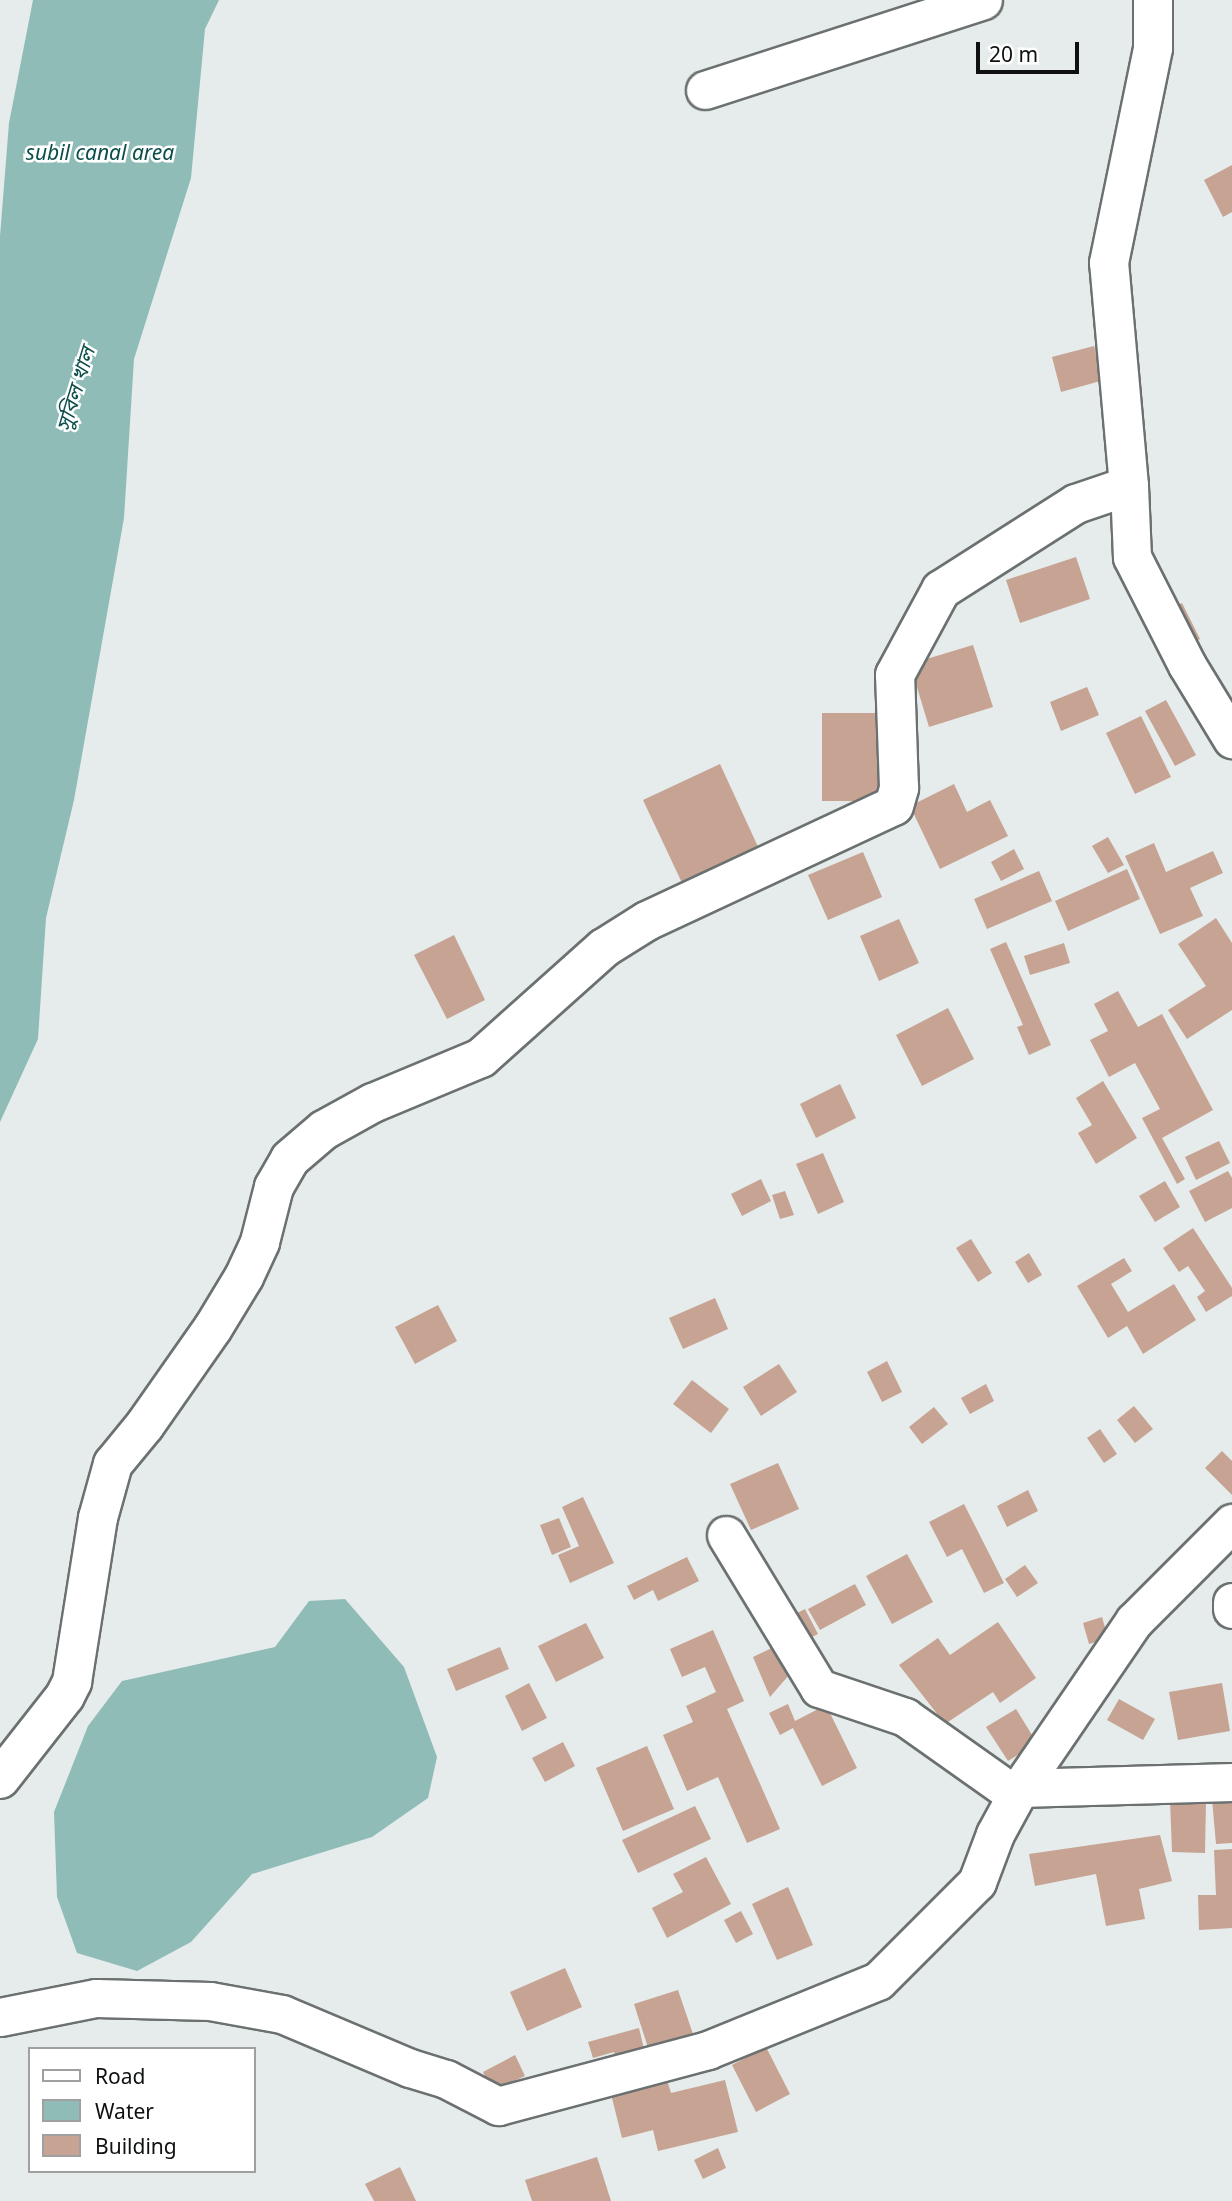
<!DOCTYPE html>
<meta charset="utf-8">
<style>
body{margin:0}
#map{position:relative;width:1232px;height:2201px;overflow:hidden;background:#e5eceb;font-family:"Noto Sans","Noto Sans Bengali",sans-serif}
div>[style]{position:absolute}
[style*='--x']{left:calc(var(--x)*1px);top:calc(var(--y)*1px);width:calc(var(--w)*1px);rotate:calc(var(--a)*1deg)}
.water>*{inset:0;background:#90bcb8}
.building>*{inset:0;background:#c6a392}
.roads{filter:drop-shadow(2px 0 #6b7170) drop-shadow(-2px 0 #6b7170) drop-shadow(0 2px #6b7170) drop-shadow(0 -2px #6b7170)}
.minor>*{height:37px;margin:-18.5px;padding:0 18.5px;transform-origin:18.5px;border-radius:18.5px;background:#fff}
.tertiary>*{height:38px;margin:-19px;padding:0 19px;transform-origin:19px;border-radius:19px;background:#fff}
span{translate:-50% -50%;white-space:nowrap;text-align:center;line-height:1.15;-webkit-text-stroke:5px #fff;paint-order:stroke}
.water-label{font-size:21px;color:#0b4e4a;font-style:italic}
.legend{position:absolute;left:28px;top:2047px;width:228px;height:126px;box-sizing:border-box;background:#fff;border:2px solid #9fa09f;margin:0;padding:9px 12px;list-style:none;font-size:21px;color:#0e1110}
.legend li{display:flex;align-items:center;gap:14px;height:35px}
.legend b{width:35px;border:2px solid #9fa09f}
.scale{position:absolute;left:976px;top:42px;width:103px;height:32px;box-sizing:border-box;border:4px solid #0e1110;border-top:0;padding-left:9px;font-size:21px;line-height:24px;white-space:nowrap;color:#0e1110;-webkit-text-stroke:5px #fff;paint-order:stroke}
</style>
<div id="map">
<div class="water">
<div style="clip-path:polygon(33px 0,219px 0,205px 29px,191px 178px,134px 359px,124px 518px,74px 800px,46px 918px,38px 1039px,0 1122px,0 236px,9px 123px)"></div>
<div style="clip-path:polygon(345px 1599px,404px 1667px,437px 1757px,428px 1798px,372px 1837px,252px 1874px,191px 1942px,137px 1971px,77px 1953px,57px 1897px,54px 1812px,88px 1726px,122px 1681px,275px 1647px,309px 1601px)"></div>
</div>
<div class="building">
<div style="clip-path:polygon(1232px 165px,1232px 212px,1223px 217px,1204px 180px)"></div>
<div style="clip-path:polygon(1094px 346px,1104px 380px,1061px 392px,1052px 357px)"></div>
<div style="clip-path:polygon(1076px 557px,1090px 599px,1020px 623px,1006px 580px)"></div>
<div style="clip-path:polygon(1182px 603px,1200px 639px,1184px 647px,1166px 611px)"></div>
<div style="clip-path:polygon(973px 645px,993px 707px,929px 727px,910px 664px)"></div>
<div style="clip-path:polygon(1087px 687px,1099px 715px,1061px 731px,1050px 702px)"></div>
<div style="clip-path:polygon(1166px 700px,1196px 755px,1175px 766px,1145px 711px)"></div>
<div style="clip-path:polygon(822px 713px,880px 713px,880px 801px,822px 801px)"></div>
<div style="clip-path:polygon(1141px 716px,1171px 777px,1135px 794px,1106px 733px)"></div>
<div style="clip-path:polygon(720px 764px,759px 849px,683px 885px,643px 800px)"></div>
<div style="clip-path:polygon(954px 784px,967px 812px,990px 800px,1008px 836px,940px 869px,910px 806px)"></div>
<div style="clip-path:polygon(1108px 837px,1124px 865px,1108px 873px,1092px 846px)"></div>
<div style="clip-path:polygon(1154px 843px,1166px 872px,1213px 851px,1223px 873px,1190px 888px,1203px 916px,1160px 934px,1125px 856px)"></div>
<div style="clip-path:polygon(1014px 849px,1024px 869px,1001px 881px,991px 862px)"></div>
<div style="clip-path:polygon(863px 852px,882px 897px,828px 920px,808px 875px)"></div>
<div style="clip-path:polygon(1127px 869px,1140px 899px,1068px 931px,1055px 901px)"></div>
<div style="clip-path:polygon(1039px 871px,1052px 901px,987px 929px,974px 899px)"></div>
<div style="clip-path:polygon(1216px 918px,1232px 943px,1232px 1010px,1187px 1039px,1168px 1010px,1206px 986px,1178px 944px)"></div>
<div style="clip-path:polygon(899px 919px,919px 963px,879px 981px,860px 936px)"></div>
<div style="clip-path:polygon(454px 935px,485px 1000px,447px 1019px,414px 955px)"></div>
<div style="clip-path:polygon(1006px 942px,1051px 1045px,1029px 1055px,1017px 1027px,1023px 1025px,990px 949px)"></div>
<div style="clip-path:polygon(1064px 943px,1070px 963px,1030px 975px,1024px 956px)"></div>
<div style="clip-path:polygon(1118px 991px,1138px 1027px,1162px 1014px,1213px 1110px,1162px 1138px,1185px 1179px,1177px 1184px,1142px 1118px,1160px 1109px,1135px 1063px,1109px 1077px,1090px 1040px,1108px 1031px,1094px 1004px)"></div>
<div style="clip-path:polygon(948px 1008px,974px 1059px,922px 1086px,896px 1035px)"></div>
<div style="clip-path:polygon(1103px 1081px,1137px 1138px,1096px 1164px,1078px 1133px,1092px 1125px,1076px 1098px)"></div>
<div style="clip-path:polygon(840px 1084px,856px 1118px,816px 1138px,800px 1104px)"></div>
<div style="clip-path:polygon(1219px 1141px,1230px 1163px,1196px 1180px,1185px 1157px)"></div>
<div style="clip-path:polygon(823px 1153px,844px 1202px,818px 1214px,796px 1164px)"></div>
<div style="clip-path:polygon(1228px 1171px,1232px 1178px,1232px 1208px,1205px 1222px,1189px 1191px)"></div>
<div style="clip-path:polygon(761px 1179px,771px 1201px,742px 1216px,731px 1194px)"></div>
<div style="clip-path:polygon(1165px 1181px,1180px 1207px,1155px 1222px,1139px 1196px)"></div>
<div style="clip-path:polygon(785px 1191px,794px 1215px,780px 1219px,772px 1195px)"></div>
<div style="clip-path:polygon(1193px 1228px,1232px 1288px,1232px 1296px,1206px 1312px,1197px 1297px,1205px 1291px,1188px 1266px,1179px 1272px,1163px 1248px)"></div>
<div style="clip-path:polygon(971px 1239px,992px 1273px,978px 1282px,956px 1248px)"></div>
<div style="clip-path:polygon(1029px 1253px,1042px 1275px,1028px 1283px,1015px 1262px)"></div>
<div style="clip-path:polygon(1124px 1258px,1132px 1271px,1111px 1284px,1128px 1312px,1174px 1284px,1196px 1320px,1143px 1354px,1127px 1326px,1108px 1338px,1077px 1286px)"></div>
<div style="clip-path:polygon(715px 1298px,728px 1329px,683px 1349px,669px 1318px)"></div>
<div style="clip-path:polygon(438px 1305px,457px 1341px,415px 1364px,395px 1327px)"></div>
<div style="clip-path:polygon(887px 1361px,902px 1392px,882px 1402px,867px 1372px)"></div>
<div style="clip-path:polygon(779px 1364px,797px 1392px,761px 1416px,743px 1387px)"></div>
<div style="clip-path:polygon(692px 1380px,729px 1409px,711px 1433px,673px 1404px)"></div>
<div style="clip-path:polygon(986px 1384px,994px 1401px,970px 1414px,961px 1398px)"></div>
<div style="clip-path:polygon(1134px 1406px,1153px 1429px,1135px 1443px,1117px 1420px)"></div>
<div style="clip-path:polygon(934px 1407px,948px 1424px,922px 1444px,909px 1427px)"></div>
<div style="clip-path:polygon(1100px 1429px,1117px 1454px,1104px 1463px,1087px 1438px)"></div>
<div style="clip-path:polygon(1222px 1451px,1232px 1461px,1232px 1495px,1205px 1468px)"></div>
<div style="clip-path:polygon(778px 1463px,799px 1509px,751px 1530px,730px 1484px)"></div>
<div style="clip-path:polygon(1028px 1490px,1038px 1511px,1007px 1527px,997px 1506px)"></div>
<div style="clip-path:polygon(583px 1497px,614px 1563px,570px 1583px,558px 1555px,579px 1546px,562px 1507px)"></div>
<div style="clip-path:polygon(964px 1504px,1004px 1583px,984px 1593px,962px 1549px,947px 1557px,929px 1522px)"></div>
<div style="clip-path:polygon(559px 1518px,571px 1547px,552px 1555px,540px 1525px)"></div>
<div style="clip-path:polygon(907px 1554px,933px 1602px,892px 1624px,866px 1576px)"></div>
<div style="clip-path:polygon(687px 1557px,699px 1581px,658px 1601px,653px 1590px,634px 1600px,627px 1586px)"></div>
<div style="clip-path:polygon(1025px 1565px,1038px 1583px,1017px 1597px,1005px 1579px)"></div>
<div style="clip-path:polygon(855px 1584px,866px 1605px,820px 1630px,808px 1609px)"></div>
<div style="clip-path:polygon(805px 1609px,818px 1634px,804px 1641px,791px 1616px)"></div>
<div style="clip-path:polygon(1102px 1617px,1108px 1638px,1089px 1644px,1083px 1623px)"></div>
<div style="clip-path:polygon(998px 1622px,1036px 1678px,1000px 1703px,993px 1692px,945px 1724px,899px 1665px,938px 1638px,950px 1655px)"></div>
<div style="clip-path:polygon(586px 1623px,604px 1658px,556px 1682px,538px 1646px)"></div>
<div style="clip-path:polygon(713px 1630px,744px 1701px,727px 1709px,780px 1829px,747px 1843px,718px 1777px,687px 1791px,663px 1735px,693px 1722px,686px 1706px,716px 1692px,705px 1667px,682px 1677px,670px 1649px)"></div>
<div style="clip-path:polygon(780px 1644px,789px 1675px,770px 1697px,753px 1657px)"></div>
<div style="clip-path:polygon(500px 1647px,509px 1669px,456px 1691px,447px 1669px)"></div>
<div style="clip-path:polygon(529px 1683px,547px 1718px,522px 1731px,505px 1696px)"></div>
<div style="clip-path:polygon(1222px 1683px,1230px 1731px,1178px 1740px,1169px 1692px)"></div>
<div style="clip-path:polygon(1119px 1699px,1155px 1719px,1143px 1740px,1107px 1720px)"></div>
<div style="clip-path:polygon(788px 1704px,795px 1721px,826px 1705px,857px 1768px,822px 1786px,793px 1728px,780px 1735px,769px 1713px)"></div>
<div style="clip-path:polygon(1016px 1709px,1037px 1743px,1008px 1761px,986px 1727px)"></div>
<div style="clip-path:polygon(563px 1742px,575px 1766px,545px 1782px,532px 1758px)"></div>
<div style="clip-path:polygon(647px 1746px,674px 1809px,623px 1831px,596px 1768px)"></div>
<div style="clip-path:polygon(1232px 1797px,1232px 1843px,1216px 1844px,1212px 1799px)"></div>
<div style="clip-path:polygon(1170px 1800px,1206px 1800px,1205px 1853px,1172px 1852px)"></div>
<div style="clip-path:polygon(695px 1806px,711px 1839px,638px 1873px,622px 1840px)"></div>
<div style="clip-path:polygon(1160px 1835px,1172px 1881px,1139px 1889px,1145px 1919px,1106px 1926px,1096px 1874px,1035px 1886px,1029px 1854px)"></div>
<div style="clip-path:polygon(1232px 1849px,1232px 1928px,1199px 1930px,1198px 1895px,1216px 1895px,1214px 1850px)"></div>
<div style="clip-path:polygon(706px 1857px,731px 1904px,667px 1938px,652px 1908px,683px 1892px,673px 1874px)"></div>
<div style="clip-path:polygon(788px 1887px,813px 1945px,777px 1960px,752px 1904px)"></div>
<div style="clip-path:polygon(741px 1911px,753px 1934px,736px 1943px,724px 1920px)"></div>
<div style="clip-path:polygon(565px 1968px,582px 2007px,527px 2031px,510px 1992px)"></div>
<div style="clip-path:polygon(678px 1990px,696px 2043px,651px 2057px,634px 2004px)"></div>
<div style="clip-path:polygon(639px 2028px,645px 2053px,616px 2061px,614px 2052px,593px 2058px,588px 2042px)"></div>
<div style="clip-path:polygon(766px 2047px,790px 2094px,756px 2112px,732px 2065px)"></div>
<div style="clip-path:polygon(515px 2055px,525px 2076px,492px 2091px,483px 2072px)"></div>
<div style="clip-path:polygon(667px 2080px,671px 2093px,725px 2080px,738px 2132px,658px 2151px,653px 2130px,622px 2138px,611px 2094px)"></div>
<div style="clip-path:polygon(718px 2148px,726px 2168px,703px 2179px,694px 2160px)"></div>
<div style="clip-path:polygon(597px 2157px,611px 2201px,532px 2201px,525px 2180px)"></div>
<div style="clip-path:polygon(400px 2167px,416px 2201px,374px 2201px,365px 2184px)"></div>
</div>
<div class="roads">
<div class="minor">
<div style="--x:705;--y:90;--w:292;--a:-17.9"></div>
<div style="--x:1129;--y:486;--w:71;--a:87.6"></div>
<div style="--x:1132;--y:557;--w:121;--a:63"></div>
<div style="--x:1187;--y:665;--w:87;--a:58.7"></div>
<div style="--x:726;--y:1535;--w:179;--a:58.7"></div>
<div style="--x:819;--y:1688;--w:91;--a:18.6"></div>
<div style="--x:905;--y:1717;--w:135;--a:35.3"></div>
<div style="--x:1232;--y:1602;--w:7;--a:90"></div>
<div style="--x:1020;--y:1788;--w:212;--a:-1.6"></div>
<div style="--x:0;--y:2017;--w:98;--a:-11.2"></div>
<div style="--x:96;--y:1998;--w:114;--a:1.5"></div>
<div style="--x:210;--y:2001;--w:73;--a:10.2"></div>
<div style="--x:282;--y:2014;--w:139;--a:22.9"></div>
<div style="--x:410;--y:2068;--w:38;--a:17"></div>
<div style="--x:446;--y:2079;--w:59;--a:27.4"></div>
<div style="--x:498;--y:2106;--w:217;--a:-14.9"></div>
<div style="--x:708;--y:2050;--w:183;--a:-22.1"></div>
<div style="--x:878;--y:1981;--w:140;--a:-45"></div>
<div style="--x:977;--y:1882;--w:51;--a:-69.4"></div>
<div style="--x:995;--y:1834;--w:52;--a:-61.5"></div>
<div style="--x:1020;--y:1788;--w:202;--a:-55.7"></div>
<div style="--x:1134;--y:1621;--w:139;--a:-45"></div>
</div>
<div class="tertiary">
<div style="--x:0;--y:1779;--w:105;--a:-51.9"></div>
<div style="--x:65;--y:1696;--w:16;--a:-63"></div>
<div style="--x:72;--y:1682;--w:166;--a:-81"></div>
<div style="--x:98;--y:1518;--w:56;--a:-74.5"></div>
<div style="--x:113;--y:1464;--w:50;--a:-50.6"></div>
<div style="--x:145;--y:1425;--w:118;--a:-55"></div>
<div style="--x:213;--y:1328;--w:60;--a:-58.7"></div>
<div style="--x:244;--y:1277;--w:38;--a:-65"></div>
<div style="--x:260;--y:1242;--w:57;--a:-75.7"></div>
<div style="--x:274;--y:1187;--w:32;--a:-60"></div>
<div style="--x:290;--y:1159;--w:45;--a:-40.5"></div>
<div style="--x:324;--y:1130;--w:56;--a:-28.9"></div>
<div style="--x:373;--y:1103;--w:117;--a:-22.6"></div>
<div style="--x:481;--y:1058;--w:165;--a:-41.8"></div>
<div style="--x:604;--y:948;--w:51;--a:-32.1"></div>
<div style="--x:647;--y:921;--w:272;--a:-25"></div>
<div style="--x:894;--y:806;--w:19;--a:-74"></div>
<div style="--x:899;--y:788;--w:113;--a:-92"></div>
<div style="--x:895;--y:675;--w:97;--a:-61.6"></div>
<div style="--x:941;--y:590;--w:160;--a:-32.5"></div>
<div style="--x:1076;--y:504;--w:56;--a:-18.8"></div>
<div style="--x:1129;--y:486;--w:224;--a:-95.1"></div>
<div style="--x:1109;--y:263;--w:219;--a:-78.4"></div>
<div style="--x:1153;--y:48;--w:48;--a:-90"></div>
</div>
</div>
<div class="water-label">
<span style="left:100px;top:152px">subil canal area</span>
<span style="left:75px;top:389px;rotate:-73deg">সুবিল খাল</span>
</div>
<ul class="legend">
<li><b style="height:9px;background:#fff"></b>Road</li>
<li><b style="height:19px;background:#90bcb8"></b>Water</li>
<li><b style="height:19px;background:#c6a392"></b>Building</li>
</ul>
<div class="scale">20 m</div>
</div>
